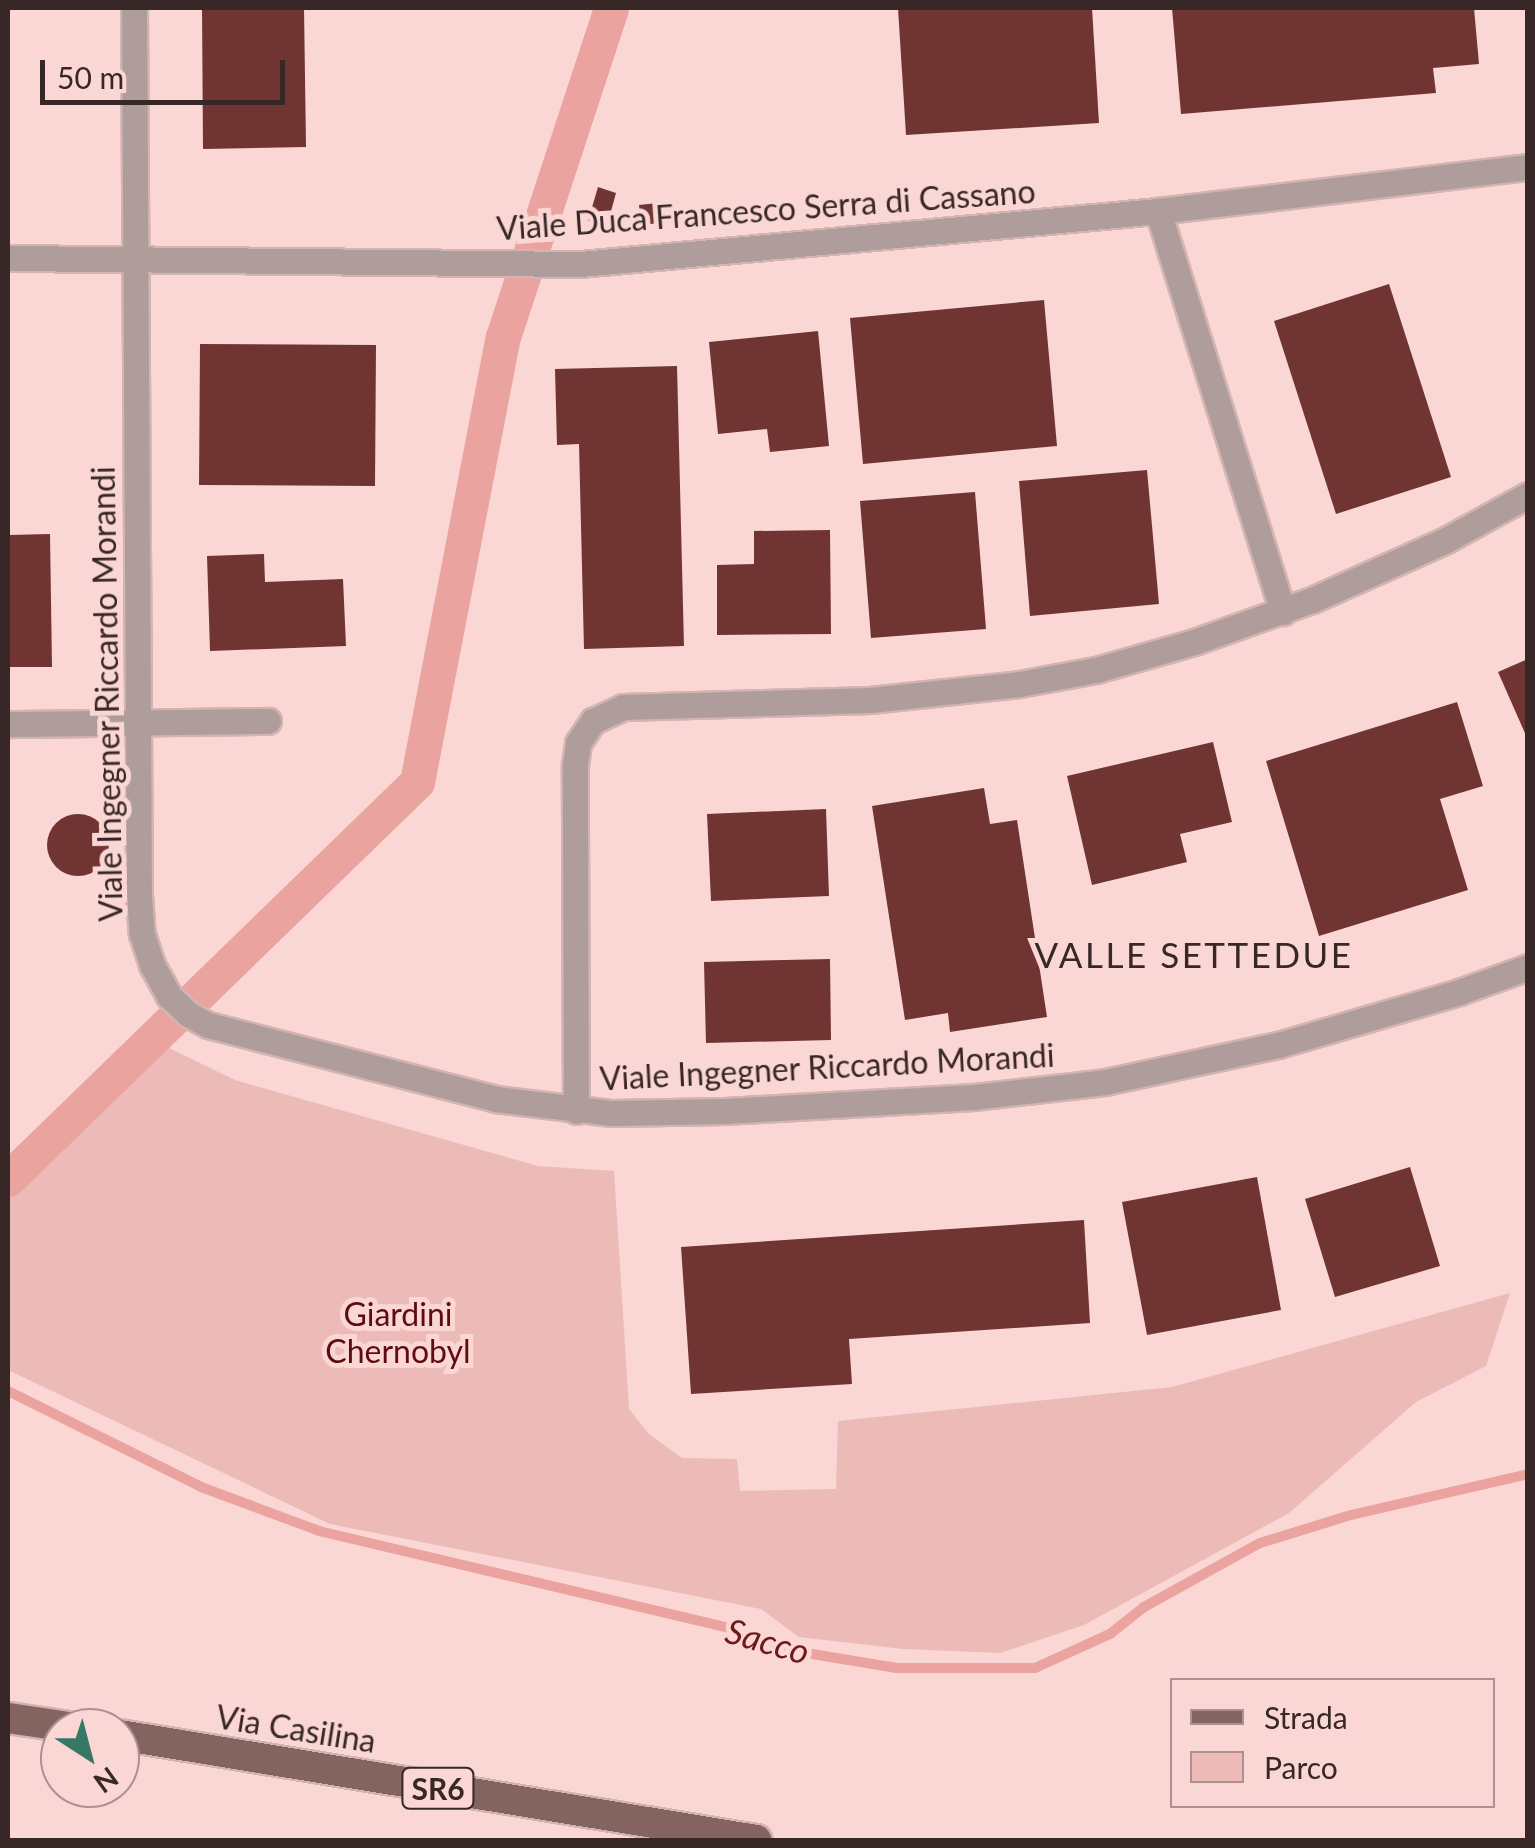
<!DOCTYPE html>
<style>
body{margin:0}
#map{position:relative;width:1535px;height:1848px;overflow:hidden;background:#fad7d4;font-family:Lato,sans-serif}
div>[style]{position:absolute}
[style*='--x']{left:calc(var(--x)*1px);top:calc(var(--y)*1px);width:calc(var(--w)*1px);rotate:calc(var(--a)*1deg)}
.green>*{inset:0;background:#ecbbb7}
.stream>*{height:10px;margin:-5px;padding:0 5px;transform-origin:5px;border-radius:5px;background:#eaa39e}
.canal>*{height:35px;margin:-17.5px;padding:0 17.5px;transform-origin:17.5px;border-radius:17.5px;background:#eaa39e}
.building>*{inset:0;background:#703532}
.round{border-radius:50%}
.roads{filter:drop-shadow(2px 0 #d3b4b1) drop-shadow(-2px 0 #d3b4b1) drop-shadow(0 2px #d3b4b1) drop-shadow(0 -2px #d3b4b1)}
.street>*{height:25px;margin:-12.5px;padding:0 12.5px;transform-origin:12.5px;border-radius:12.5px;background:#af9d9b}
.primary>*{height:30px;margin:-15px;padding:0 15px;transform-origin:15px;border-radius:15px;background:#846461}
span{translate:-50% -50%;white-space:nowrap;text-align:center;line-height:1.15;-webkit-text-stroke:10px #fad7d4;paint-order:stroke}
.shield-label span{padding:2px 8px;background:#fad7d4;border:2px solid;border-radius:8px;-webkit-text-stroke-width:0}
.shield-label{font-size:30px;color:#372726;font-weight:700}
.street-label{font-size:32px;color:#372726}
.park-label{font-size:32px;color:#5f0c11}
.neighbourhood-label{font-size:35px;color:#372726;letter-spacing:2.5px}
.water-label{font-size:35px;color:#6c1a1c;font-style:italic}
.frame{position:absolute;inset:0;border:10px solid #372726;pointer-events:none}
.legend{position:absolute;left:1170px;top:1678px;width:325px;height:130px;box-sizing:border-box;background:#fad7d4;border:2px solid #ac918e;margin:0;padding:12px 18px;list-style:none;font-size:30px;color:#372726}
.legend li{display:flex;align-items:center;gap:20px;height:50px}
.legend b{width:50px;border:2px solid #ac918e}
.north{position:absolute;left:40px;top:1708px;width:100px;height:100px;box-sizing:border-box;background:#fad7d4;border:2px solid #ac918e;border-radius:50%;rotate:144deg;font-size:28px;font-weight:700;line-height:40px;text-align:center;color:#372726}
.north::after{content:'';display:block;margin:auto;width:35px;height:45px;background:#367766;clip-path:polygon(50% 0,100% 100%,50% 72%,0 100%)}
.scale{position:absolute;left:40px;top:60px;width:245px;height:45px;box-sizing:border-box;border:5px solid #372726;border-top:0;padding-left:12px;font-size:30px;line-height:35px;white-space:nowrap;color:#372726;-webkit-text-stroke:8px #fad7d4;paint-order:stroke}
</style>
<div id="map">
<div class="green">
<div style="clip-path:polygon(161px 1044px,235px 1080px,538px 1166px,614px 1171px,629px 1409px,649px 1434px,682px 1458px,737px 1459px,740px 1491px,836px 1489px,838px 1421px,1172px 1387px,1510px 1293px,1486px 1366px,1416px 1402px,1289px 1513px,1084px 1625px,1000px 1653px,903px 1649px,799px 1637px,761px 1609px,330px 1524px,8px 1370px,8px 1187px)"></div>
</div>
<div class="stream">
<div style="--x:8;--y:1391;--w:216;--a:26.4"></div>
<div style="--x:201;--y:1487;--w:126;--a:20.4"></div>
<div style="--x:319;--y:1531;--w:456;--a:13.3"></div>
<div style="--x:763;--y:1636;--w:40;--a:23.4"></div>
<div style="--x:800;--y:1652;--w:98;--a:9.4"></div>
<div style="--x:897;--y:1668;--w:138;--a:0"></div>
<div style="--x:1035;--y:1668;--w:82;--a:-24.4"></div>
<div style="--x:1110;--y:1634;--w:43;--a:-38.5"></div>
<div style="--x:1144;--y:1607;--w:132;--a:-28.9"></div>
<div style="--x:1260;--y:1543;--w:95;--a:-17.1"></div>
<div style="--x:1351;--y:1515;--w:182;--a:-13"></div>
</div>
<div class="canal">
<div style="--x:8;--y:1179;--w:570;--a:-44.15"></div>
<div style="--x:417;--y:782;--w:453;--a:-79.1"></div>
<div style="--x:503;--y:337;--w:346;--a:-71.8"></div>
</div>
<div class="building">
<div style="clip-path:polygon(202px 8px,304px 8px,306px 147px,203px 149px)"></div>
<div style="clip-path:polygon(898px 8px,1092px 8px,1099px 123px,906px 135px)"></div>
<div style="clip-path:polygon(1172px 8px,1474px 8px,1479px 64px,1433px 68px,1436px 93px,1181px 114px)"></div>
<div style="clip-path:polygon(598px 187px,616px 193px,607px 226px,588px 221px)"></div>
<div style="clip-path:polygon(658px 203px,660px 223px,641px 225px,639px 205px)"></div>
<div style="clip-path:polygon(1389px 284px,1451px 477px,1336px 514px,1274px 321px)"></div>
<div style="clip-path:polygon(1044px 300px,1057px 446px,863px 464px,850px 318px)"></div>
<div style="clip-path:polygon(818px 331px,829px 446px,770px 452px,767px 429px,718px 434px,709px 342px)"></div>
<div style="clip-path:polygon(200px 344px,376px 345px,375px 486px,199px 485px)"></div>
<div style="clip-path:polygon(677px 366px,684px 646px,584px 649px,579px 444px,557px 445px,555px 369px)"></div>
<div style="clip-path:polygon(1147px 470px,1159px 604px,1030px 616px,1019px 481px)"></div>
<div style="clip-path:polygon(975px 492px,986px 629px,871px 638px,860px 501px)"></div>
<div style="clip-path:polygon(830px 530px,831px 634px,717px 635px,717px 565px,754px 564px,754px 531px)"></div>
<div style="clip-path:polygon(50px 534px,52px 667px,8px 667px,8px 535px)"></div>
<div style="clip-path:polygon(264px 554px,265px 582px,343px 579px,346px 646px,210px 651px,207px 556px)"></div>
<div style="clip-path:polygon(1528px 659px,1528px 740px,1498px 672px)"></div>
<div style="clip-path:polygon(1457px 702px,1483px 786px,1440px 799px,1468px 890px,1319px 936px,1266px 761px)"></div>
<div style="clip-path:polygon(1213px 742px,1232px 822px,1180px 834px,1187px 862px,1092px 885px,1067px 776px)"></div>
<div style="clip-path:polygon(984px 788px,990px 824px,1017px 820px,1047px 1017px,950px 1032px,948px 1013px,905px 1020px,872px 806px)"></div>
<div style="clip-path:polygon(826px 809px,829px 896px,711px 901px,707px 814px)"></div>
<div class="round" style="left:47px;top:814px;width:62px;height:62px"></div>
<div style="clip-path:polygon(830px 959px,831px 1040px,706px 1043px,704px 962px)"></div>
<div style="clip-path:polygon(1410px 1167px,1440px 1266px,1335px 1297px,1305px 1199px)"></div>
<div style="clip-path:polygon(1257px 1177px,1281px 1310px,1147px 1335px,1122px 1202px)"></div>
<div style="clip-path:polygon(1084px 1220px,1090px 1323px,849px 1339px,852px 1384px,691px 1394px,681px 1247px)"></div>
</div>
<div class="roads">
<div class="street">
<div style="--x:134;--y:8;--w:887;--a:89.68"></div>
<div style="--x:139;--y:895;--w:39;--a:86"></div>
<div style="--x:142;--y:934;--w:33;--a:72"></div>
<div style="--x:152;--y:965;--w:35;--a:61"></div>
<div style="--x:169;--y:996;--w:26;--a:43"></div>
<div style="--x:188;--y:1014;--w:23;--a:29"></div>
<div style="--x:208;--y:1025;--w:297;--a:14.4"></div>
<div style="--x:496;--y:1099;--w:117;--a:6.9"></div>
<div style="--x:612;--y:1113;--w:113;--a:-1"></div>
<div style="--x:725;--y:1111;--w:249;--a:-3.2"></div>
<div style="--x:974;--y:1097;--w:132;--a:-6.5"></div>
<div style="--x:1105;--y:1082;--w:177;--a:-12.1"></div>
<div style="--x:1278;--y:1045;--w:189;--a:-16.3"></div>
<div style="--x:1459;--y:992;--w:73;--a:-19.9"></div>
<div style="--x:1158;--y:211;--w:420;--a:72.7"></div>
<div style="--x:8;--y:258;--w:573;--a:0.6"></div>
<div style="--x:581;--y:264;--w:579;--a:-5.25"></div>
<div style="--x:1158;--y:211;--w:373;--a:-6.8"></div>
<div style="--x:8;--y:724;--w:260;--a:-0.7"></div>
<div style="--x:576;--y:1111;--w:346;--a:-90.2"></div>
<div style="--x:575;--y:765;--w:22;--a:-82"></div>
<div style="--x:578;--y:743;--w:27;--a:-56"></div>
<div style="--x:593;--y:721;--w:33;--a:-25"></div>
<div style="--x:623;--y:707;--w:247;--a:-1.6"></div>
<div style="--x:870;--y:700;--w:150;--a:-6.1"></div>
<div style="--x:1019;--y:684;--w:78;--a:-10.3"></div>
<div style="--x:1096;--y:670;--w:102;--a:-15.9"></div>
<div style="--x:1194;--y:642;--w:125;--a:-19.6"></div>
<div style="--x:1312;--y:600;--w:147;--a:-24.1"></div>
<div style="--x:1446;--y:540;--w:94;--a:-28.8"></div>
</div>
<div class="primary">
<div style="--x:8;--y:1718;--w:69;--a:8.4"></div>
<div style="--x:120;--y:1735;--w:645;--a:9.37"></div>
</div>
</div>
<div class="shield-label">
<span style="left:438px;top:1788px">SR6</span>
</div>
<div class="street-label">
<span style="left:766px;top:210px;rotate:-4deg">Viale Duca Francesco Serra di Cassano</span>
<span style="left:107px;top:694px;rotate:-91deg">Viale Ingegner Riccardo Morandi</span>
<span style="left:827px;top:1067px;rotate:-3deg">Viale Ingegner Riccardo Morandi</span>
<span style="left:296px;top:1729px;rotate:9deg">Via Casilina</span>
</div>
<div class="park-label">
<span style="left:398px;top:1333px">Giardini<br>Chernobyl</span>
</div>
<div class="neighbourhood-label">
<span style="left:1194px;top:954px">VALLE SETTEDUE</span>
</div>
<div class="water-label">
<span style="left:768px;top:1640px;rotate:16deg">Sacco</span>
</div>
<div class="frame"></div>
<ul class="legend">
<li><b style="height:12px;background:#846461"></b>Strada</li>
<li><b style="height:28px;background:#ecbbb7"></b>Parco</li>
</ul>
<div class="north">N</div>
<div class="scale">50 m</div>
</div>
